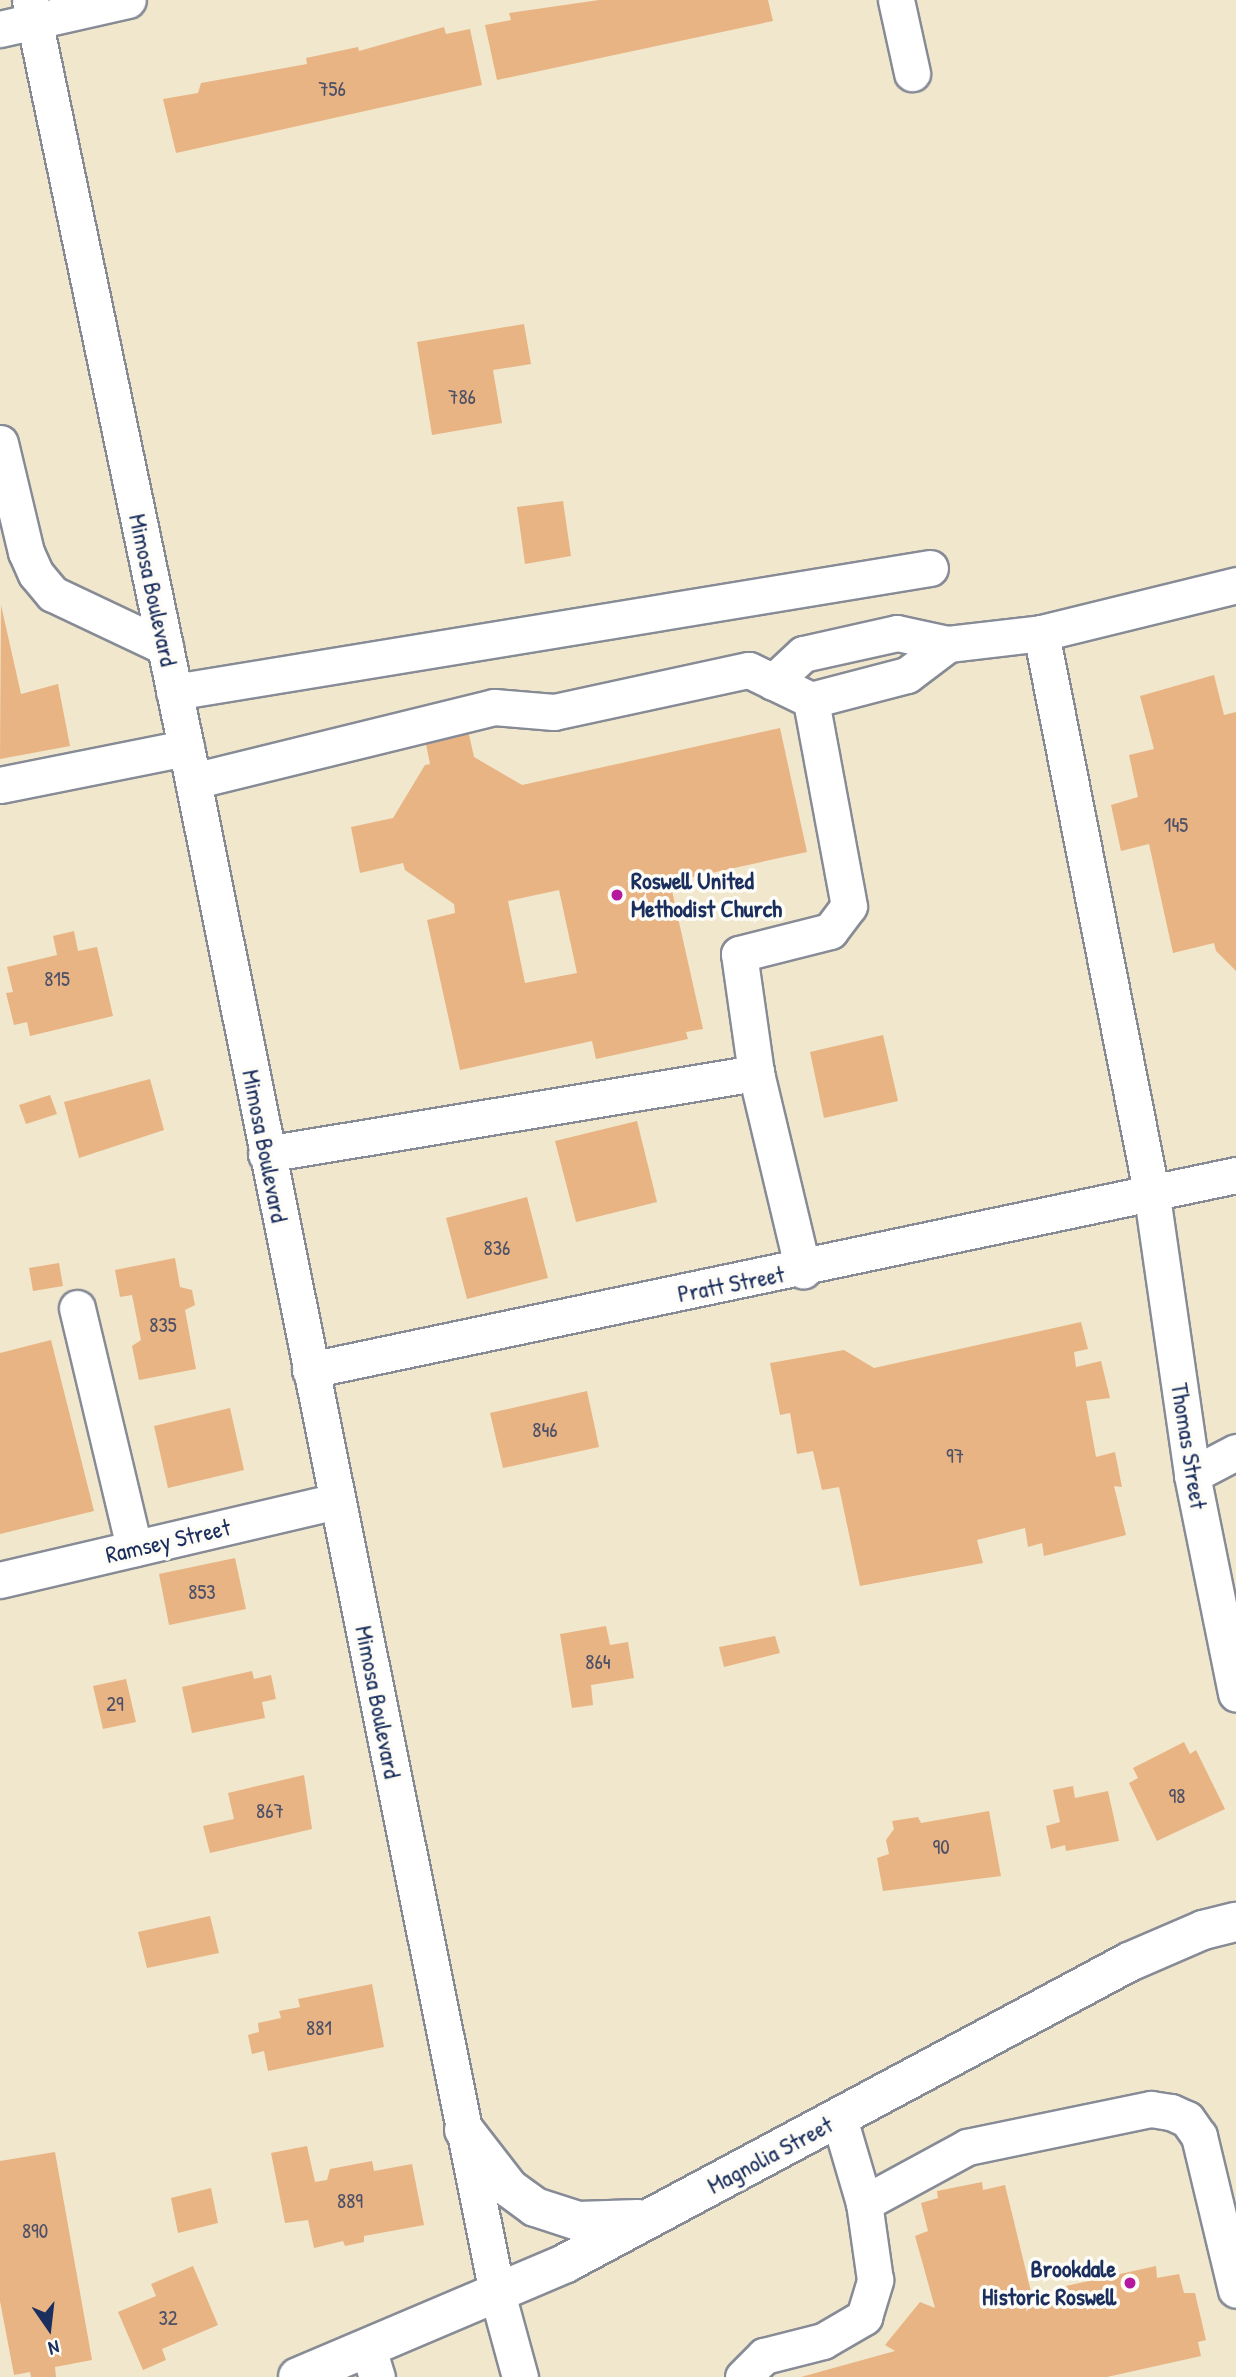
<!DOCTYPE html>
<style>
body{margin:0}
#map{position:relative;width:1236px;height:2377px;overflow:hidden;background:#f1e7cc;font-family:"Patrick Hand",sans-serif}
div>[style]{position:absolute}
[style*='--x']{left:calc(var(--x)*1px);top:calc(var(--y)*1px);width:calc(var(--w)*1px);rotate:calc(var(--a)*1deg)}
.building>*{inset:0;background:#e8b483}
.roads{filter:drop-shadow(2px 0 #868b95) drop-shadow(-2px 0 #868b95) drop-shadow(0 2px #868b95) drop-shadow(0 -2px #868b95)}
.minor>*{height:35px;margin:-17.5px;padding:0 17.5px;transform-origin:17.5px;border-radius:17.5px;background:#fff}
.major>*{height:38px;margin:-19px;padding:0 19px;transform-origin:19px;border-radius:19px;background:#fff}
.dots>*{width:19px;height:19px;translate:-50% -50%;box-sizing:border-box;border:4px solid #fdfcf7;border-radius:50%}
span{translate:-50% -50%;white-space:nowrap;text-align:center;line-height:1.15;-webkit-text-stroke:7px #fdfcf7;paint-order:stroke}
.number-label{font-size:21px;color:#4e5067}
.number-label span{-webkit-text-stroke-width:0}
.street-label{font-size:24px;color:#1b2f5e}
.poi-label{font-size:24px;color:#1b2f5e;font-weight:700}
.left{translate:0 -50%;text-align:left}
.right{translate:-100% -50%;text-align:right}
.north{position:absolute;left:14px;top:2293px;width:70px;height:70px;-webkit-text-stroke:5px #fdfcf7;paint-order:stroke;rotate:166deg;font-size:19px;font-weight:700;line-height:28px;text-align:center;color:#1b2f5e}
.north::after{content:'';display:block;margin:auto;width:24px;height:32px;background:#1b2f5e;clip-path:polygon(50% 0,100% 100%,50% 72%,0 100%)}
</style>
<div id="map">
<div class="building">
<div style="clip-path:polygon(599px 0,768px 0,773px 21px,497px 80px,485px 25px,511px 20px,509px 13px)"></div>
<div style="clip-path:polygon(444px 27px,446px 34px,470px 29px,482px 85px,176px 153px,163px 99px,198px 93px,201px 83px,307px 64px,306px 58px,358px 47px,359px 51px)"></div>
<div style="clip-path:polygon(524px 324px,531px 364px,493px 370px,502px 423px,432px 435px,417px 342px)"></div>
<div style="clip-path:polygon(563px 501px,571px 556px,525px 564px,517px 507px)"></div>
<div style="clip-path:polygon(1px 605px,21px 694px,58px 684px,70px 746px,0 759px)"></div>
<div style="clip-path:polygon(1214px 675px,1224px 715px,1236px 712px,1236px 971px,1216px 951px,1214px 943px,1173px 953px,1149px 844px,1121px 851px,1111px 805px,1138px 797px,1129px 755px,1154px 749px,1140px 696px)"></div>
<div style="clip-path:polygon(evenodd,780px 728px,807px 852px,670px 882px,703px 1029px,686px 1032px,688px 1039px,596px 1059px,592px 1041px,460px 1070px,427px 920px,455px 913px,454px 904px,405px 870px,403px 863px,360px 873px,351px 827px,393px 818px,425px 765px,430px 764px,425px 739px,468px 730px,474px 757px,522px 785px,780px 728px,559px 890px,577px 973px,525px 983px,508px 901px,559px 890px)"></div>
<div style="clip-path:polygon(74px 931px,78px 951px,97px 947px,113px 1016px,30px 1036px,27px 1022px,14px 1025px,6px 993px,13px 992px,7px 967px,57px 955px,53px 936px)"></div>
<div style="clip-path:polygon(883px 1035px,898px 1101px,824px 1118px,810px 1052px)"></div>
<div style="clip-path:polygon(150px 1079px,164px 1130px,79px 1158px,64px 1102px)"></div>
<div style="clip-path:polygon(50px 1095px,57px 1114px,26px 1124px,19px 1105px)"></div>
<div style="clip-path:polygon(637px 1121px,657px 1202px,576px 1222px,555px 1141px)"></div>
<div style="clip-path:polygon(527px 1197px,548px 1278px,467px 1299px,446px 1218px)"></div>
<div style="clip-path:polygon(175px 1258px,180px 1287px,192px 1290px,195px 1305px,185px 1310px,196px 1369px,139px 1380px,132px 1346px,141px 1340px,132px 1295px,120px 1297px,115px 1270px)"></div>
<div style="clip-path:polygon(59px 1263px,63px 1286px,33px 1291px,29px 1268px)"></div>
<div style="clip-path:polygon(1081px 1322px,1088px 1349px,1074px 1352px,1076px 1367px,1101px 1361px,1110px 1398px,1086px 1401px,1096px 1457px,1115px 1452px,1122px 1487px,1114px 1486px,1126px 1535px,1044px 1556px,1042px 1543px,1028px 1547px,1025px 1528px,977px 1540px,983px 1563px,860px 1586px,839px 1487px,822px 1490px,813px 1451px,797px 1454px,790px 1413px,780px 1415px,770px 1363px,844px 1350px,874px 1368px)"></div>
<div style="clip-path:polygon(51px 1340px,94px 1511px,0 1534px,0 1353px)"></div>
<div style="clip-path:polygon(587px 1391px,599px 1447px,503px 1468px,490px 1413px)"></div>
<div style="clip-path:polygon(230px 1408px,244px 1470px,168px 1488px,154px 1426px)"></div>
<div style="clip-path:polygon(235px 1558px,246px 1609px,169px 1625px,159px 1574px)"></div>
<div style="clip-path:polygon(606px 1626px,610px 1645px,628px 1642px,634px 1678px,591px 1685px,593px 1705px,572px 1708px,560px 1634px)"></div>
<div style="clip-path:polygon(775px 1636px,780px 1653px,724px 1667px,719px 1647px)"></div>
<div style="clip-path:polygon(252px 1671px,254px 1679px,271px 1675px,276px 1699px,262px 1702px,265px 1718px,192px 1733px,182px 1687px)"></div>
<div style="clip-path:polygon(126px 1679px,136px 1722px,103px 1729px,93px 1686px)"></div>
<div style="clip-path:polygon(1184px 1742px,1190px 1754px,1196px 1750px,1225px 1809px,1157px 1841px,1129px 1783px,1138px 1778px,1133px 1768px)"></div>
<div style="clip-path:polygon(304px 1775px,312px 1829px,210px 1853px,203px 1826px,234px 1819px,228px 1793px)"></div>
<div style="clip-path:polygon(1073px 1786px,1075px 1798px,1108px 1791px,1119px 1841px,1066px 1851px,1065px 1845px,1051px 1849px,1046px 1826px,1060px 1822px,1053px 1790px)"></div>
<div style="clip-path:polygon(989px 1811px,1001px 1876px,883px 1891px,877px 1858px,889px 1854px,886px 1840px,894px 1829px,892px 1821px,918px 1817px,921px 1823px)"></div>
<div style="clip-path:polygon(210px 1916px,219px 1953px,147px 1968px,138px 1932px)"></div>
<div style="clip-path:polygon(372px 1984px,384px 2047px,268px 2071px,264px 2051px,252px 2054px,248px 2035px,259px 2032px,258px 2023px,281px 2018px,279px 2011px,300px 2007px,298px 1999px)"></div>
<div style="clip-path:polygon(307px 2146px,315px 2182px,327px 2180px,330px 2169px,372px 2161px,374px 2171px,412px 2164px,424px 2225px,364px 2236px,364px 2242px,345px 2246px,343px 2241px,314px 2248px,308px 2220px,285px 2223px,271px 2153px)"></div>
<div style="clip-path:polygon(55px 2152px,92px 2360px,55px 2367px,56px 2377px,31px 2377px,30px 2372px,14px 2375px,0 2301px,0 2161px)"></div>
<div style="clip-path:polygon(982px 2182px,983px 2190px,1005px 2185px,1034px 2304px,1060px 2300px,1057px 2288px,1156px 2266px,1157px 2278px,1179px 2274px,1184px 2293px,1195px 2293px,1206px 2340px,1198px 2342px,1201px 2356px,1107px 2377px,801px 2377px,895px 2351px,885px 2345px,920px 2302px,935px 2308px,915px 2236px,928px 2231px,921px 2203px,938px 2198px,937px 2191px)"></div>
<div style="clip-path:polygon(211px 2188px,218px 2223px,178px 2233px,171px 2198px)"></div>
<div style="clip-path:polygon(193px 2266px,218px 2325px,162px 2349px,166px 2360px,143px 2370px,118px 2312px,156px 2296px,151px 2284px)"></div>
</div>
<div class="roads">
<div class="minor">
<div style="--x:30;--y:0;--w:798;--a:78.21"></div>
<div style="--x:193;--y:781;--w:1542;--a:78.63"></div>
<div style="--x:497;--y:2293;--w:87;--a:74.7"></div>
<div style="--x:896;--y:0;--w:75;--a:77.6"></div>
<div style="--x:0;--y:29;--w:131;--a:-12.8"></div>
<div style="--x:0;--y:443;--w:112;--a:76.6"></div>
<div style="--x:26;--y:552;--w:24;--a:66"></div>
<div style="--x:36;--y:574;--w:26;--a:50"></div>
<div style="--x:53;--y:594;--w:124;--a:25.3"></div>
<div style="--x:1041;--y:633;--w:574;--a:78.85"></div>
<div style="--x:1152;--y:1196;--w:282;--a:81.8"></div>
<div style="--x:1192;--y:1475;--w:223;--a:78.6"></div>
<div style="--x:773;--y:682;--w:41;--a:-43"></div>
<div style="--x:803;--y:654;--w:96;--a:-12.6"></div>
<div style="--x:897;--y:633;--w:52;--a:12.2"></div>
<div style="--x:948;--y:644;--w:94;--a:-6.7"></div>
<div style="--x:1041;--y:633;--w:201;--a:-13.8"></div>
<div style="--x:174;--y:692;--w:766;--a:-9.31"></div>
<div style="--x:193;--y:781;--w:310;--a:-13.8"></div>
<div style="--x:494;--y:707;--w:60;--a:4.8"></div>
<div style="--x:554;--y:712;--w:199;--a:-12.2"></div>
<div style="--x:749;--y:670;--w:69;--a:25.8"></div>
<div style="--x:811;--y:700;--w:99;--a:-14.6"></div>
<div style="--x:907;--y:675;--w:51;--a:-37.1"></div>
<div style="--x:0;--y:785;--w:190;--a:-11.3"></div>
<div style="--x:756;--y:1073;--w:203;--a:76.6"></div>
<div style="--x:266;--y:1154;--w:497;--a:-9.4"></div>
<div style="--x:756;--y:1073;--w:120;--a:-98.1"></div>
<div style="--x:739;--y:954;--w:94;--a:-14.2"></div>
<div style="--x:830;--y:931;--w:31;--a:-53"></div>
<div style="--x:849;--y:906;--w:209;--a:-100.5"></div>
<div style="--x:77;--y:1308;--w:247;--a:76.6"></div>
<div style="--x:310;--y:1370;--w:946;--a:-11.89"></div>
<div style="--x:1192;--y:1475;--w:50;--a:-27.6"></div>
<div style="--x:0;--y:1580;--w:346;--a:-13.2"></div>
<div style="--x:864;--y:2203;--w:117;--a:-28.5"></div>
<div style="--x:967;--y:2147;--w:188;--a:-11.7"></div>
<div style="--x:1151;--y:2109;--w:20;--a:9"></div>
<div style="--x:1171;--y:2112;--w:17;--a:24"></div>
<div style="--x:1187;--y:2119;--w:21;--a:55"></div>
<div style="--x:1199;--y:2136;--w:158;--a:76.5"></div>
<div style="--x:368;--y:2348;--w:30;--a:73"></div>
<div style="--x:743;--y:2377;--w:30;--a:-45"></div>
<div style="--x:764;--y:2356;--w:61;--a:-14.3"></div>
<div style="--x:823;--y:2341;--w:48;--a:-30.3"></div>
<div style="--x:864;--y:2317;--w:39;--a:-73"></div>
<div style="--x:875;--y:2280;--w:78;--a:-98.1"></div>
<div style="--x:864;--y:2203;--w:89;--a:-106.4"></div>
</div>
<div class="major">
<div style="--x:464;--y:2130;--w:73;--a:52.2"></div>
<div style="--x:509;--y:2188;--w:32;--a:36"></div>
<div style="--x:535;--y:2207;--w:45;--a:18"></div>
<div style="--x:578;--y:2221;--w:60;--a:-1.9"></div>
<div style="--x:298;--y:2377;--w:291;--a:-23"></div>
<div style="--x:566;--y:2263;--w:638;--a:-28.13"></div>
<div style="--x:1129;--y:1962;--w:81;--a:-23.4"></div>
<div style="--x:1203;--y:1930;--w:34;--a:-14"></div>
</div>
</div>
<div class="dots">
<div style="left:617px;top:895px;background:#b5179e"></div>
<div style="left:1130px;top:2283px;background:#b5179e"></div>
</div>
<div class="number-label">
<span style="left:332px;top:89px">756</span>
<span style="left:462px;top:397px">786</span>
<span style="left:1176px;top:825px">145</span>
<span style="left:57px;top:979px">815</span>
<span style="left:497px;top:1248px">836</span>
<span style="left:163px;top:1325px">835</span>
<span style="left:545px;top:1430px">846</span>
<span style="left:955px;top:1456px">97</span>
<span style="left:202px;top:1592px">853</span>
<span style="left:598px;top:1662px">864</span>
<span style="left:115px;top:1704px">29</span>
<span style="left:1177px;top:1796px">98</span>
<span style="left:270px;top:1811px">867</span>
<span style="left:941px;top:1847px">90</span>
<span style="left:319px;top:2028px">881</span>
<span style="left:350px;top:2201px">889</span>
<span style="left:35px;top:2231px">890</span>
<span style="left:168px;top:2318px">32</span>
</div>
<div class="street-label">
<span style="left:153px;top:590px;rotate:78deg">Mimosa Boulevard</span>
<span style="left:265px;top:1146px;rotate:79deg">Mimosa Boulevard</span>
<span style="left:731px;top:1284px;rotate:-11deg">Pratt Street</span>
<span style="left:1189px;top:1446px;rotate:81deg">Thomas Street</span>
<span style="left:168px;top:1541px;rotate:-13deg">Ramsey Street</span>
<span style="left:378px;top:1702px;rotate:79deg">Mimosa Boulevard</span>
<span style="left:770px;top:2155px;rotate:-28deg">Magnolia Street</span>
</div>
<div class="poi-label">
<span class="left" style="left:631px;top:895px">Roswell United<br>Methodist Church</span>
<span class="right" style="left:1116px;top:2283px">Brookdale<br>Historic Roswell</span>
</div>
<div class="north">N</div>
</div>
